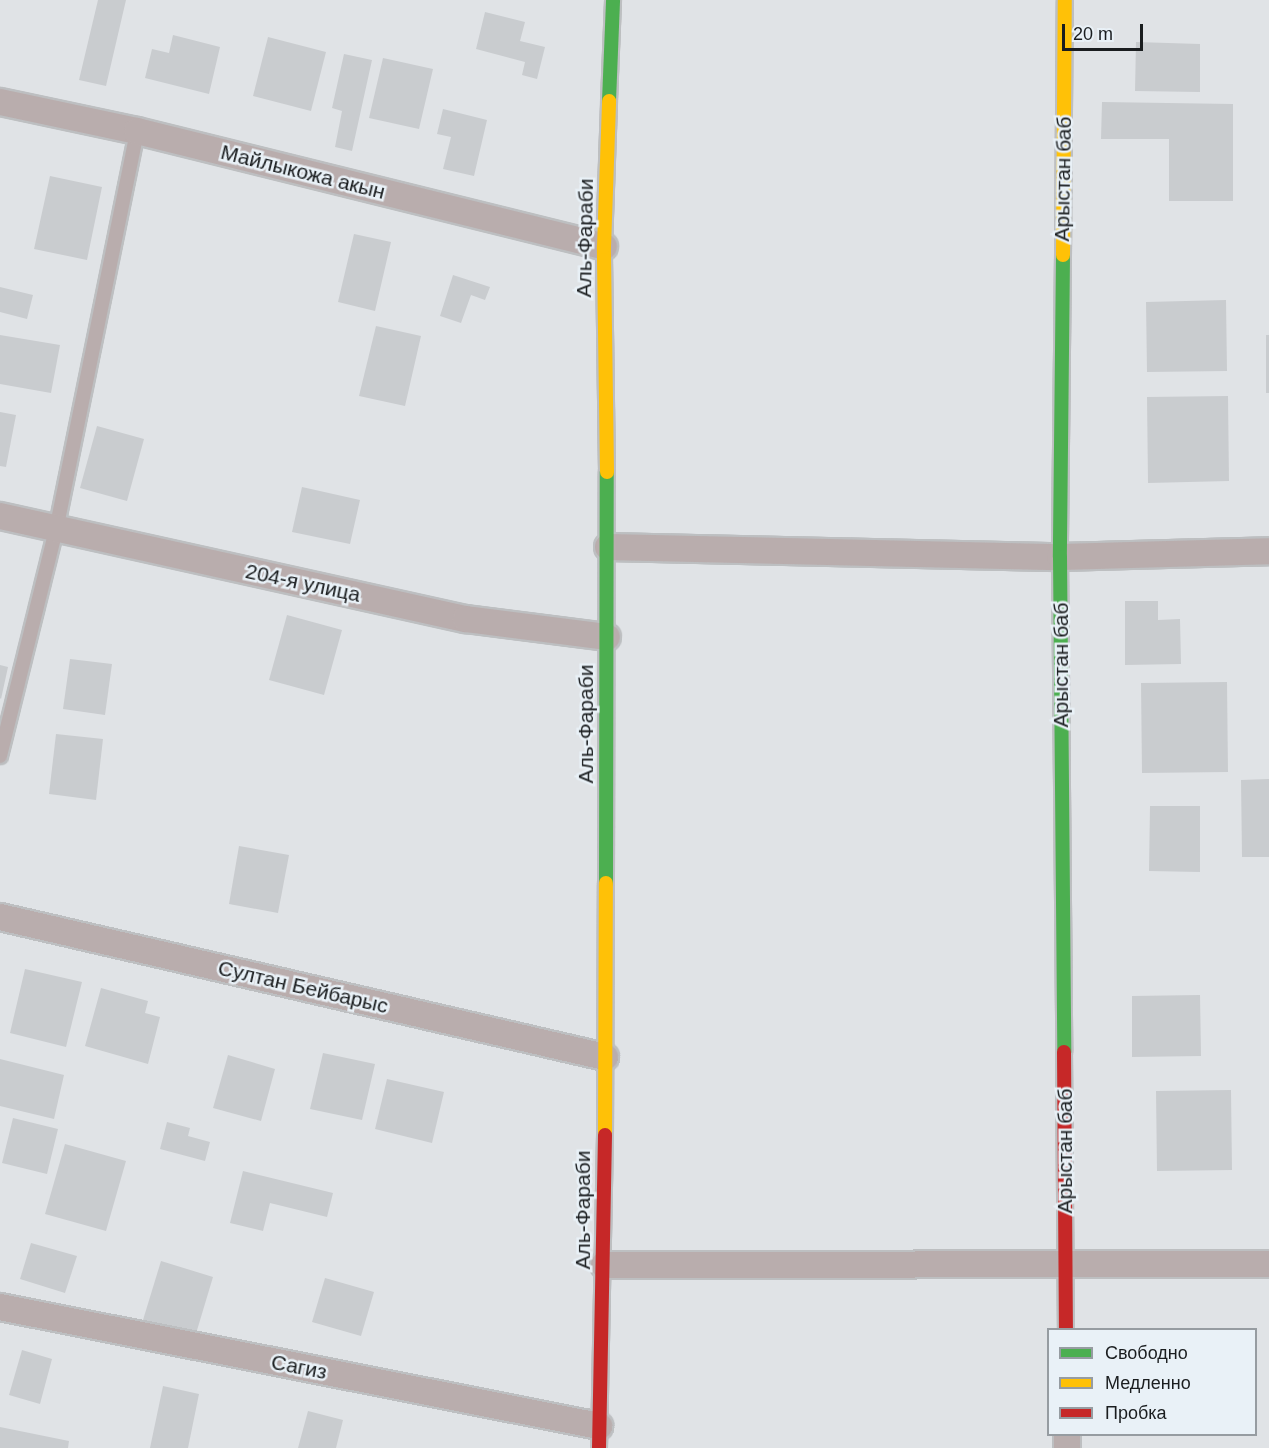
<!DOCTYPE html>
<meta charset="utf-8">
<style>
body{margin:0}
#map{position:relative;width:1269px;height:1448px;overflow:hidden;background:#e0e3e6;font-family:Arial,sans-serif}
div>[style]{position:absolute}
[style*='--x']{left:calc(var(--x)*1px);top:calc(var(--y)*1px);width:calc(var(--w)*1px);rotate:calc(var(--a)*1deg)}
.building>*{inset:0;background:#c9cccf}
.roads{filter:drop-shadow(2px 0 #bdbfc1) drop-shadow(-2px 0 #bdbfc1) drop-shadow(0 2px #bdbfc1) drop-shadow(0 -2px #bdbfc1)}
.lane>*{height:14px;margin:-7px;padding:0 7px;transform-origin:7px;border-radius:7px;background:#b9adad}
.street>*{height:26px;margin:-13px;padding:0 13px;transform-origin:13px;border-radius:13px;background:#b9adad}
.fast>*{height:14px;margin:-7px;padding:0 7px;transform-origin:7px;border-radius:7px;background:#4caf50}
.slow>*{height:14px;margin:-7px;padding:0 7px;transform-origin:7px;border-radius:7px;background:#ffc107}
.jam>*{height:14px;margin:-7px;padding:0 7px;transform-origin:7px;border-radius:7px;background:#c62828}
span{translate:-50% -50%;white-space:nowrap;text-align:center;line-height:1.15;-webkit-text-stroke:5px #e9f1f7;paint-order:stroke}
.street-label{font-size:21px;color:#1a1d1f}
.legend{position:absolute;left:1047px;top:1328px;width:210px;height:108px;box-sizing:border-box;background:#e9f1f7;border:2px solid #969ca1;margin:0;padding:8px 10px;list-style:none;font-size:18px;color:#1a1d1f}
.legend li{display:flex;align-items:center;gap:12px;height:30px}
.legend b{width:30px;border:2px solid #969ca1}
.scale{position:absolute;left:1062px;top:24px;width:81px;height:27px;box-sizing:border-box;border:3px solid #1a1d1f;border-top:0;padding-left:8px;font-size:18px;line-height:21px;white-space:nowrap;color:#1a1d1f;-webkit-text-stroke:4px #e9f1f7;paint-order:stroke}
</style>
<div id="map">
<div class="building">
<div style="clip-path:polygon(98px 0,126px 0,106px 86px,79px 80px)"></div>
<div style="clip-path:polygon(485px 12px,525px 22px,520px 41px,545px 47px,537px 79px,522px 75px,525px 62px,476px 49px)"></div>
<div style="clip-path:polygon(173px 35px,220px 47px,209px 94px,145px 78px,152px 49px,169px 53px)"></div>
<div style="clip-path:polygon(268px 37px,326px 52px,311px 111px,253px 96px)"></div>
<div style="clip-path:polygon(1136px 42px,1200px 44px,1200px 92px,1135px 91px)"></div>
<div style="clip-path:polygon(344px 54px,372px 60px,352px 151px,335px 147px,342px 111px,332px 108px)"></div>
<div style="clip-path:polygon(383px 58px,433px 69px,419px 129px,369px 118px)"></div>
<div style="clip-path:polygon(1102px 102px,1233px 104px,1233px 201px,1169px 201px,1169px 139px,1101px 139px)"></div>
<div style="clip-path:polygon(443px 109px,487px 120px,474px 176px,443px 169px,451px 137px,437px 134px)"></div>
<div style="clip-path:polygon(50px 176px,102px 187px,87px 260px,34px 249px)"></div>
<div style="clip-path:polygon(354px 234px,391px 242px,375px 311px,338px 302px)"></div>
<div style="clip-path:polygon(453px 275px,490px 287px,485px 300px,471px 295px,461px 323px,440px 316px)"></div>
<div style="clip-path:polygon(0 287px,33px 295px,27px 319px,0 312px)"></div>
<div style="clip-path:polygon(1226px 300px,1227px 371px,1147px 372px,1146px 302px)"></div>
<div style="clip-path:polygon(376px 326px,421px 336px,405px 406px,359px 396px)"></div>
<div style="clip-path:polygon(0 335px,60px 345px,51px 393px,0 384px)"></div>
<div style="clip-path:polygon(1266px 335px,1269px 335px,1269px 393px,1266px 393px)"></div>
<div style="clip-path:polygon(1228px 396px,1229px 481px,1148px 483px,1147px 397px)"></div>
<div style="clip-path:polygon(0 412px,16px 415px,6px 467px,0 466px)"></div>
<div style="clip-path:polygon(97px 426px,144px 439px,127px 501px,80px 488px)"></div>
<div style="clip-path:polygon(302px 487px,360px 500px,350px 544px,292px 532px)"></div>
<div style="clip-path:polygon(1125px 601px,1158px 601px,1158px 620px,1180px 619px,1181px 664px,1125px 665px)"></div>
<div style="clip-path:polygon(287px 615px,342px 630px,324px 695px,269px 680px)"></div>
<div style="clip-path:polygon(70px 659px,112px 664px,105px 715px,63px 709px)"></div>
<div style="clip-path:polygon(0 665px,8px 667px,1px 699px,0 698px)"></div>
<div style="clip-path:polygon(1227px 682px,1228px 772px,1142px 773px,1141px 683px)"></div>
<div style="clip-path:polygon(56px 734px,103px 739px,96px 800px,49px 794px)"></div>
<div style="clip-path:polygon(1269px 779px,1269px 857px,1242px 857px,1241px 780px)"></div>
<div style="clip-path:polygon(1150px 806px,1200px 806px,1200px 872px,1149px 871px)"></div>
<div style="clip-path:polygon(239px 846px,289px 855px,278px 913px,229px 904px)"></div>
<div style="clip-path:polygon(25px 969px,82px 982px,66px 1047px,10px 1033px)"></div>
<div style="clip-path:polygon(101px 988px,148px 1001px,145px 1013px,160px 1017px,148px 1064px,85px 1046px)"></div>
<div style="clip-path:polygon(1200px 995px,1201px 1056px,1132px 1057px,1132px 996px)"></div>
<div style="clip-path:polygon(323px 1053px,375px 1064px,362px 1120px,310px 1109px)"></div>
<div style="clip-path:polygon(228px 1055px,275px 1069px,261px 1121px,213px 1108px)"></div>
<div style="clip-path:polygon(0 1059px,64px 1075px,54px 1119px,0 1106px)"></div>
<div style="clip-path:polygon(387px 1079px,444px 1092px,432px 1143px,375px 1129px)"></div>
<div style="clip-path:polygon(1231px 1090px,1232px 1170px,1157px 1171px,1156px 1091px)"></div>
<div style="clip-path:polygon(13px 1118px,58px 1129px,47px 1174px,2px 1163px)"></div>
<div style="clip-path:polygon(167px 1122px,190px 1128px,188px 1136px,210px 1142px,205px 1161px,160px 1149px)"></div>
<div style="clip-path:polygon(65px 1144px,126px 1161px,106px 1231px,45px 1214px)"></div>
<div style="clip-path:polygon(243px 1171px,333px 1193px,327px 1217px,270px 1203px,263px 1231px,230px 1223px)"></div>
<div style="clip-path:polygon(31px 1243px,77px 1256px,65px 1293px,20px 1279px)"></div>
<div style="clip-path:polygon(161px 1261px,213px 1277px,195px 1337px,143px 1320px)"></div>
<div style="clip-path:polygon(325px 1278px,374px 1292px,361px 1336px,312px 1322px)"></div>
<div style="clip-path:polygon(22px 1350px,52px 1359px,40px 1404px,9px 1395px)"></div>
<div style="clip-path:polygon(163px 1386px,199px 1394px,188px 1448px,150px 1448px)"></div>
<div style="clip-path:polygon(308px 1411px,343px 1420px,336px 1448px,298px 1448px)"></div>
<div style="clip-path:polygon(0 1427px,69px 1441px,68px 1448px,0 1448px)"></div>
</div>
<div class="roads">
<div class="lane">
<div style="--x:0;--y:756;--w:233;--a:-76.1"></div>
<div style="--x:56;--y:530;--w:407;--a:-78.5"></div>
</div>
<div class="street">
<div style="--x:0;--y:102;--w:140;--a:12"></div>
<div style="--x:137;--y:131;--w:481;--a:13.9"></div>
<div style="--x:0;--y:516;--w:477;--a:12.5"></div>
<div style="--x:466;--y:619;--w:142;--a:7.3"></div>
<div style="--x:608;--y:547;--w:452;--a:1.3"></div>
<div style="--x:1060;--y:557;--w:209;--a:-1.6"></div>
<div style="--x:0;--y:917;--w:621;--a:13.03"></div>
<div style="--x:604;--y:1265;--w:665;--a:-0.09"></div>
<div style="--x:0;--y:1307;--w:611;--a:11.24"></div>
<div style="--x:1067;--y:1434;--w:14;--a:90"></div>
</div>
<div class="fast">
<div style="--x:609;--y:101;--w:101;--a:-87.7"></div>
<div style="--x:1063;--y:255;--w:302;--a:90.6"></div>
<div style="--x:1060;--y:557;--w:495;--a:89.5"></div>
<div style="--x:606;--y:883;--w:411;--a:-89.9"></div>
</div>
<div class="slow">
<div style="--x:1063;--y:255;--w:255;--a:-89.6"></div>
<div style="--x:607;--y:472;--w:225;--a:-90.8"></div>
<div style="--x:604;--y:247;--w:146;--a:-88"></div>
<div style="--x:605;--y:1135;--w:252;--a:-89.8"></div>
</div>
<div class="jam">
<div style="--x:1064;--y:1052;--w:278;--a:89.6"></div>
<div style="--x:599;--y:1448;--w:313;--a:-88.9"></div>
</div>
</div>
<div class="street-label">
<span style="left:303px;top:172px;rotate:14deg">Майлыкожа акын</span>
<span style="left:1063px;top:179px;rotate:-89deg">Арыстан баб</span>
<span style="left:585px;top:238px;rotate:-89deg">Аль-Фараби</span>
<span style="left:303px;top:583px;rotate:12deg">204-я улица</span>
<span style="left:1061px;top:665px;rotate:-90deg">Арыстан баб</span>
<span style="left:586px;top:724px;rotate:-90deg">Аль-Фараби</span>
<span style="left:303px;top:987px;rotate:13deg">Султан Бейбарыс</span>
<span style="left:1065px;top:1151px;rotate:-90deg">Арыстан баб</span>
<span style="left:583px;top:1210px;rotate:-90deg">Аль-Фараби</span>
<span style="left:299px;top:1367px;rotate:11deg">Сагиз</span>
</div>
<ul class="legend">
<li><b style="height:8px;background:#4caf50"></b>Свободно</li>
<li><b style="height:8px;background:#ffc107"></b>Медленно</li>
<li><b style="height:8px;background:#c62828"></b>Пробка</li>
</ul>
<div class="scale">20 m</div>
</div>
